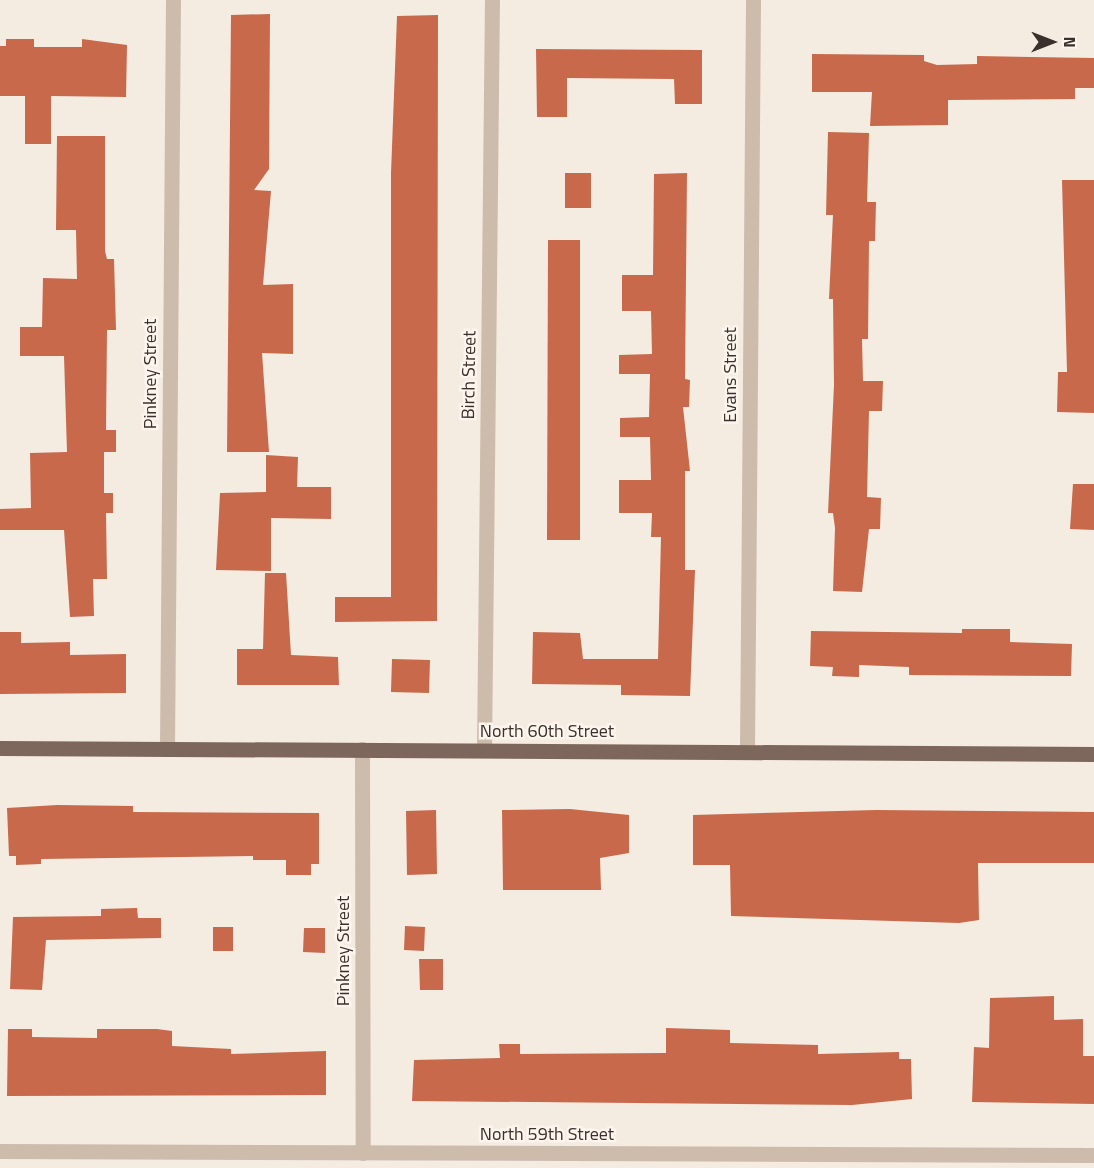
<!DOCTYPE html>
<style>
body{margin:0}
#map{position:relative;width:1094px;height:1168px;overflow:hidden;background:#f4ebe1;font-family:"Titillium Web",sans-serif}
div>[style]{position:absolute}
[style*='--x']{left:calc(var(--x)*1px);top:calc(var(--y)*1px);width:calc(var(--w)*1px);rotate:calc(var(--a)*1deg)}
.building>*{inset:0;background:#c8694b}
.minor>*{height:15px;margin:-7.5px;padding:0 7.5px;transform-origin:7.5px;border-radius:7.5px;background:#cdbbac}
.major>*{height:15px;margin:-7.5px;padding:0 7.5px;transform-origin:7.5px;border-radius:7.5px;background:#7d675c}
span{translate:-50% -50%;white-space:nowrap;text-align:center;line-height:1.15;-webkit-text-stroke:5px #fbf5ee;paint-order:stroke}
.street-label{font-size:18px;color:#3b302b}
.north{position:absolute;left:1022px;top:12px;width:60px;height:60px;-webkit-text-stroke:4px #fbf5ee;paint-order:stroke;rotate:90deg;font-size:16px;font-weight:700;line-height:24px;text-align:center;color:#3b302b}
.north::after{content:'';display:block;margin:auto;width:21px;height:27px;background:#3b302b;clip-path:polygon(50% 0,100% 100%,50% 72%,0 100%)}
</style>
<div id="map">
<div class="building">
<div style="clip-path:polygon(270px 14px,269px 169px,254px 190px,271px 191px,263px 285px,293px 284px,293px 354px,262px 353px,269px 452px,227px 452px,231px 15px)"></div>
<div style="clip-path:polygon(438px 15px,437px 621px,335px 622px,335px 597px,391px 597px,391px 173px,397px 16px)"></div>
<div style="clip-path:polygon(6px 39px,34px 39px,34px 47px,82px 47px,82px 39px,127px 45px,126px 97px,51px 96px,51px 144px,25px 144px,25px 96px,0 96px,0 46px,6px 46px)"></div>
<div style="clip-path:polygon(536px 49px,702px 50px,702px 104px,675px 104px,674px 79px,567px 78px,567px 117px,537px 117px)"></div>
<div style="clip-path:polygon(812px 54px,924px 55px,924px 61px,937px 65px,977px 64px,977px 56px,1094px 58px,1094px 88px,1075px 88px,1075px 99px,948px 100px,948px 125px,870px 126px,872px 92px,812px 92px)"></div>
<div style="clip-path:polygon(828px 132px,869px 133px,867px 202px,876px 202px,875px 241px,869px 241px,868px 339px,862px 339px,863px 381px,883px 381px,882px 411px,869px 411px,867px 497px,881px 498px,880px 529px,869px 529px,862px 592px,833px 591px,835px 528px,833px 513px,828px 513px,834px 385px,833px 299px,829px 299px,833px 215px,826px 215px)"></div>
<div style="clip-path:polygon(57px 136px,105px 136px,105px 251px,107px 259px,114px 259px,116px 330px,107px 330px,106px 430px,116px 430px,116px 452px,104px 452px,104px 493px,113px 493px,113px 513px,106px 513px,107px 579px,93px 579px,94px 616px,70px 617px,64px 530px,0 530px,0 509px,31px 508px,30px 453px,67px 452px,64px 356px,20px 356px,20px 327px,42px 327px,43px 278px,77px 279px,76px 230px,56px 230px)"></div>
<div style="clip-path:polygon(565px 173px,591px 173px,591px 208px,565px 208px)"></div>
<div style="clip-path:polygon(687px 173px,685px 379px,690px 380px,689px 407px,683px 407px,690px 471px,685px 471px,685px 570px,695px 570px,690px 696px,621px 695px,621px 685px,532px 684px,533px 632px,580px 633px,583px 659px,658px 659px,661px 537px,651px 537px,652px 513px,619px 513px,619px 480px,651px 480px,650px 437px,620px 437px,620px 418px,649px 417px,650px 374px,619px 374px,619px 355px,652px 354px,651px 311px,622px 311px,622px 275px,653px 275px,654px 174px)"></div>
<div style="clip-path:polygon(1062px 180px,1094px 180px,1094px 413px,1057px 412px,1058px 372px,1067px 372px)"></div>
<div style="clip-path:polygon(548px 240px,580px 240px,580px 540px,547px 540px)"></div>
<div style="clip-path:polygon(266px 455px,298px 457px,297px 487px,331px 487px,331px 519px,271px 518px,271px 571px,216px 570px,220px 493px,266px 492px)"></div>
<div style="clip-path:polygon(1073px 484px,1094px 484px,1094px 530px,1070px 529px)"></div>
<div style="clip-path:polygon(265px 573px,286px 573px,291px 655px,338px 657px,339px 685px,237px 685px,237px 649px,263px 649px)"></div>
<div style="clip-path:polygon(962px 629px,1010px 629px,1010px 642px,1072px 644px,1071px 676px,909px 675px,909px 667px,859px 665px,859px 677px,832px 676px,833px 667px,810px 666px,811px 631px,962px 633px)"></div>
<div style="clip-path:polygon(0 632px,21px 632px,21px 643px,70px 642px,70px 655px,126px 654px,126px 693px,0 694px)"></div>
<div style="clip-path:polygon(392px 659px,430px 660px,429px 693px,391px 692px)"></div>
<div style="clip-path:polygon(57px 805px,133px 806px,133px 812px,319px 813px,319px 864px,311px 864px,311px 875px,286px 875px,286px 860px,253px 860px,253px 856px,41px 859px,41px 864px,16px 865px,16px 856px,9px 856px,7px 808px)"></div>
<div style="clip-path:polygon(570px 809px,629px 815px,629px 853px,600px 858px,601px 890px,503px 890px,502px 810px)"></div>
<div style="clip-path:polygon(436px 810px,437px 874px,407px 875px,406px 811px)"></div>
<div style="clip-path:polygon(876px 810px,1094px 812px,1094px 863px,978px 863px,979px 920px,959px 923px,731px 916px,730px 865px,693px 865px,693px 815px)"></div>
<div style="clip-path:polygon(137px 908px,138px 918px,161px 918px,161px 938px,46px 940px,42px 990px,10px 989px,13px 917px,101px 916px,101px 909px)"></div>
<div style="clip-path:polygon(405px 926px,425px 927px,424px 951px,404px 950px)"></div>
<div style="clip-path:polygon(213px 927px,233px 927px,233px 951px,213px 951px)"></div>
<div style="clip-path:polygon(304px 928px,325px 928px,325px 953px,303px 952px)"></div>
<div style="clip-path:polygon(419px 959px,443px 959px,443px 990px,420px 990px)"></div>
<div style="clip-path:polygon(1054px 996px,1054px 1020px,1083px 1019px,1083px 1056px,1094px 1056px,1094px 1104px,972px 1102px,974px 1047px,989px 1048px,990px 998px)"></div>
<div style="clip-path:polygon(666px 1028px,730px 1030px,730px 1043px,818px 1045px,818px 1054px,899px 1052px,899px 1059px,911px 1059px,912px 1099px,852px 1105px,412px 1101px,414px 1060px,500px 1058px,499px 1044px,520px 1044px,520px 1054px,666px 1053px)"></div>
<div style="clip-path:polygon(8px 1029px,32px 1029px,32px 1037px,97px 1038px,97px 1029px,157px 1029px,172px 1031px,172px 1046px,231px 1049px,231px 1054px,326px 1051px,326px 1095px,7px 1096px)"></div>
</div>
<div class="minor">
<div style="--x:167;--y:748;--w:748;--a:-89.54"></div>
<div style="--x:362;--y:749;--w:404;--a:89.9"></div>
<div style="--x:484;--y:750;--w:750;--a:-89.39"></div>
<div style="--x:747;--y:751;--w:751;--a:-89.54"></div>
<div style="--x:0;--y:1151;--w:1094;--a:0.21"></div>
</div>
<div class="major">
<div style="--x:0;--y:748;--w:1094;--a:0.31"></div>
</div>
<div class="street-label">
<span style="left:150px;top:374px;rotate:-90deg">Pinkney Street</span>
<span style="left:469px;top:375px;rotate:-89deg">Birch Street</span>
<span style="left:730px;top:375px;rotate:-90deg">Evans Street</span>
<span style="left:547px;top:731px">North 60th Street</span>
<span style="left:343px;top:951px;rotate:-90deg">Pinkney Street</span>
<span style="left:547px;top:1134px">North 59th Street</span>
</div>
<div class="north">N</div>
</div>
